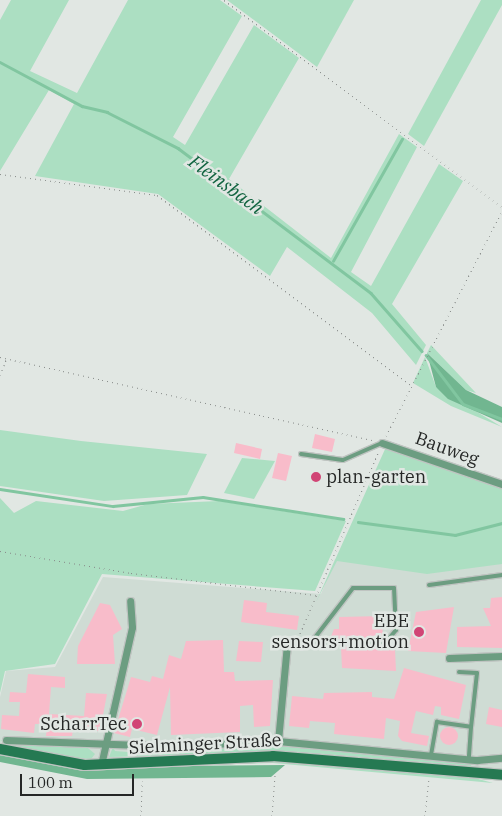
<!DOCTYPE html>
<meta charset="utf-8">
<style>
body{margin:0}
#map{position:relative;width:502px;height:816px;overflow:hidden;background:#e1e7e3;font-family:"IBM Plex Serif",serif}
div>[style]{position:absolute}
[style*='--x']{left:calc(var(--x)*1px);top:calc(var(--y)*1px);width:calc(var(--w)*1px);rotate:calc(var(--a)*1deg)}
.built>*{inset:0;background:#cfdcd4}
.green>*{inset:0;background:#acdfc2}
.forest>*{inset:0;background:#71b690}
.stream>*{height:2.5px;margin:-1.25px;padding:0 1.25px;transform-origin:1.25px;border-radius:1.25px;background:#81c6a0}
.building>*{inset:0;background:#f8bcca}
.round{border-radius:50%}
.path>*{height:1px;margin-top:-0.5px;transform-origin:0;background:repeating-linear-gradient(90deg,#878b89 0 1px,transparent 0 5px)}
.roads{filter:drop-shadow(1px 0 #bfc4c1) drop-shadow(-1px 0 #bfc4c1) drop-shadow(0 1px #bfc4c1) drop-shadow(0 -1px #bfc4c1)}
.lane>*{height:4px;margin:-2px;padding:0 2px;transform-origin:2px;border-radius:2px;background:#6c9d81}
.street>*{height:7px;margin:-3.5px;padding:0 3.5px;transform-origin:3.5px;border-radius:3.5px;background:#6c9d81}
.secondary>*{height:10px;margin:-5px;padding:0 5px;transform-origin:5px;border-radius:5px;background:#257952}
.dots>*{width:14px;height:14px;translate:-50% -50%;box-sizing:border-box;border:2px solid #e1e7e3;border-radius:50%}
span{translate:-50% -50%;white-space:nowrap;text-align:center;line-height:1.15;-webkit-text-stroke:5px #e1e7e3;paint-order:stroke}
.street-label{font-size:18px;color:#252726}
.poi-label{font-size:18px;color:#252726}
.left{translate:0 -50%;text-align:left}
.right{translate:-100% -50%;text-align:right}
.water-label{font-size:19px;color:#126541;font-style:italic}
.scale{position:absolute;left:20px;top:774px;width:114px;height:22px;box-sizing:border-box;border:2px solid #252726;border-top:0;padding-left:6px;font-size:15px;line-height:18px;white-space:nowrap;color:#252726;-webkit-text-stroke:4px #e1e7e3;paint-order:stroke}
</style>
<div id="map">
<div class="built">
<div style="clip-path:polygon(335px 559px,502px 564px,502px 775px,364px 761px,113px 765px,0 749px,0 697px,6px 671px,55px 667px,103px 577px,321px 594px)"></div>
</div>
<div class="green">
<div style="clip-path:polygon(11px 0,69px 0,30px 71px,77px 93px,128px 0,220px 0,242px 16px,173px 137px,185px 145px,254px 25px,299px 58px,229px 179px,331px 258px,399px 134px,417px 147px,351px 272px,371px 286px,439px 164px,463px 181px,392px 304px,426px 345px,416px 365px,372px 313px,287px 247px,270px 276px,158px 194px,35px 176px,74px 104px,49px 90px,0 171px,0 20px)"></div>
<div style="clip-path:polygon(227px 0,354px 0,317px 67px)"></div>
<div style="clip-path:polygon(481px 0,502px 0,502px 5px,424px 146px,408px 134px)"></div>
<div style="clip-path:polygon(431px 345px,476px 393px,466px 390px,427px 353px)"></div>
<div style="clip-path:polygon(425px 357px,436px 387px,502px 427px,451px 406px,413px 383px)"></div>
<div style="clip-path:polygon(0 430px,81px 441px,207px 454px,187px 495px,104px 501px,0 486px)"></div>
<div style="clip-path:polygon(386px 447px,502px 486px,502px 564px,427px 574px,337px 561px,316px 602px)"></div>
<div style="clip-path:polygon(242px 458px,275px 461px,254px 499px,224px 493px)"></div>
<div style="clip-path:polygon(0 498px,14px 513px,36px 501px,123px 511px,148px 504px,219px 501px,346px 521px,315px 591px,102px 574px,55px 664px,5px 671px,0 693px)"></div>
<div style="clip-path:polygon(0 740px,88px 748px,95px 754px,91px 759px,72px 758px,22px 750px)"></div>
<div style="clip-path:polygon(279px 745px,298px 746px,472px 763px,471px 766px,289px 751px,109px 757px,113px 747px,115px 751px,139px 753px,138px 748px)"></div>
<div style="clip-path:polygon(271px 759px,460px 774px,493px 783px,273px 763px,160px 766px)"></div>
</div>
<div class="forest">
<div style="clip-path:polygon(427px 353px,466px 390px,502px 407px,502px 423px,448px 399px,436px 387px)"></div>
<div style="clip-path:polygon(0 752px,80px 767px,285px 765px,271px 777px,87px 779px,0 762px)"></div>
</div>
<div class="stream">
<div style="--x:0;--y:62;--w:93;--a:28.2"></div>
<div style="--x:82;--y:106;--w:26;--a:13"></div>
<div style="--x:107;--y:112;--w:80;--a:26.9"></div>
<div style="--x:178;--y:148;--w:241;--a:36.9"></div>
<div style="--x:371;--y:293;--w:77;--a:48.7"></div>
<div style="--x:333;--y:261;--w:140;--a:-60.5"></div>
<div style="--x:426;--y:355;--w:61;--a:52.9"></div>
<div style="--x:463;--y:404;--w:42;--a:21"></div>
<div style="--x:0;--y:489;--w:114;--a:8.6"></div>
<div style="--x:113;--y:506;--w:90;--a:-5.7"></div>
<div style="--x:203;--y:497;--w:142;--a:8.9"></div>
<div style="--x:358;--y:522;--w:98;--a:7.6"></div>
<div style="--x:455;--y:535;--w:49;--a:-14.3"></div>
</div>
<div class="building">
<div style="clip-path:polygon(315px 434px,335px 439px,332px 452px,312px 448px)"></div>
<div style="clip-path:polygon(236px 443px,262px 449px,260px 459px,234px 453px)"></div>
<div style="clip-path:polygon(278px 453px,292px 456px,286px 481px,272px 478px)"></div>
<div style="clip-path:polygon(502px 597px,502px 648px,457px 647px,457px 627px,491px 626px,483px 608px,490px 608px,491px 598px)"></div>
<div style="clip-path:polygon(244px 600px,267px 603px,266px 612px,299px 616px,297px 630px,241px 622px)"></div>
<div style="clip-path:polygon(100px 603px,110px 605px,122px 629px,113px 635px,115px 664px,77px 664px,78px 646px)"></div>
<div style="clip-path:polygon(454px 607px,446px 653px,408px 651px,416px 612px)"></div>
<div style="clip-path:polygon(382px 616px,383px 638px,330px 639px,334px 629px,339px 629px,339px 617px)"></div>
<div style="clip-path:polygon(223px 640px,224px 672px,234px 672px,235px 681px,273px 680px,270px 726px,254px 727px,253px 705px,240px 706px,240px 732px,171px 735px,170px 687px,157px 735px,132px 729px,130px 737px,114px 733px,131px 677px,150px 682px,152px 676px,163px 679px,169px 655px,181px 659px,186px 641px)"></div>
<div style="clip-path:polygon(239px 641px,263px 642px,261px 662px,236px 661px)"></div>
<div style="clip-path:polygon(383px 646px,395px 649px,396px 671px,342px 668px,341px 647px)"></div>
<div style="clip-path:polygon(404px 668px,466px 685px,459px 719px,441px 715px,441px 707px,435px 706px,433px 715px,416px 711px,411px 733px,429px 736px,427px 746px,402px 741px,398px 736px,400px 721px,386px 718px,384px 739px,334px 734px,335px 723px,310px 721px,309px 728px,289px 726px,292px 696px,323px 699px,324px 693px,372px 692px,372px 697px,394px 699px)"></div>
<div style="clip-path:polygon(28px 674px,65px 677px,65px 688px,51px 687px,49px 714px,84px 716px,86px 693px,107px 694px,100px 731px,73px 730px,72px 736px,46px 736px,47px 724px,35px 724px,34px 733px,1px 729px,2px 715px,19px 716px,20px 702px,9px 702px,10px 692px,26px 693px)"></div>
<div style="clip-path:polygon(489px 707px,502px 710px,502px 727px,486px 724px)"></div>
<div class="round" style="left:440px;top:727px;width:18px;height:18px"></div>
</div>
<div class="path">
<div style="--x:224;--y:0;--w:347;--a:36.7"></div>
<div style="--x:0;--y:174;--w:158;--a:7.6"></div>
<div style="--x:157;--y:195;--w:316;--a:36.8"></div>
<div style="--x:0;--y:357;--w:381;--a:12.6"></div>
<div style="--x:0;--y:375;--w:18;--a:-68"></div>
<div style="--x:386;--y:436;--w:253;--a:-62.7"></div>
<div style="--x:0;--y:551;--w:133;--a:9.5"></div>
<div style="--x:131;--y:573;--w:186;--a:6.8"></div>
<div style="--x:298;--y:638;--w:204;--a:-66.6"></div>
<div style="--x:141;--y:816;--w:35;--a:-88"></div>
<div style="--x:272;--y:816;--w:41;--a:-85.8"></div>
<div style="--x:425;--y:816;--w:39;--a:-84"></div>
</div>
<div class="roads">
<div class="lane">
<div style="--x:301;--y:454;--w:42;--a:8.1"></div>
<div style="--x:343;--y:460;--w:43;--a:-23.6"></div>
<div style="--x:429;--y:585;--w:74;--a:-7.8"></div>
<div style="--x:287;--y:644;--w:99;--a:-1.2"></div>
<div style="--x:386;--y:642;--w:16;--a:-50"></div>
<div style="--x:396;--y:630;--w:42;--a:-92.7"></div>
<div style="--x:394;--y:588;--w:41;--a:180"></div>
<div style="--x:353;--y:588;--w:71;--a:127.5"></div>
<div style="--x:459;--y:672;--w:18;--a:3"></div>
<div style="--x:477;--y:673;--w:54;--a:96.3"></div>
<div style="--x:431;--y:755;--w:34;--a:-80"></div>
<div style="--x:437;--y:722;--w:34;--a:8"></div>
<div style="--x:471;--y:727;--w:32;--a:94"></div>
</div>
<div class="street">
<div style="--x:382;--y:443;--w:127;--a:18.9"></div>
<div style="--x:449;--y:658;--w:53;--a:-2.2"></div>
<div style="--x:6;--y:740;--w:161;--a:2.1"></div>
<div style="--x:167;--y:746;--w:111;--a:-2.6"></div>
<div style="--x:278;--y:741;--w:200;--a:5.5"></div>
<div style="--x:477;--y:760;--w:25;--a:-5"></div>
<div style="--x:278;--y:741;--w:97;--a:-84.7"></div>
<div style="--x:101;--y:765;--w:141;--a:-77.3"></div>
<div style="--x:132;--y:627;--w:26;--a:-94"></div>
</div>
<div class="secondary">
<div style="--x:0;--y:749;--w:86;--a:10.7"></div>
<div style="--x:85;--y:765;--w:188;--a:-2.7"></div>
<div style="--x:273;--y:756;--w:230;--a:4.7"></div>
</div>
</div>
<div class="dots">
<div style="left:316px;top:477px;background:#d14575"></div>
<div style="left:419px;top:632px;background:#d14575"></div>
<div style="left:137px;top:724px;background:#d14575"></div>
</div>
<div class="street-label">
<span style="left:447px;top:449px;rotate:20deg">Bauweg</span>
<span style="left:205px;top:744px;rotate:-3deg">Sielminger Straße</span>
</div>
<div class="poi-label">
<span class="left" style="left:326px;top:477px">plan-garten</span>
<span class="right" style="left:409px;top:632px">EBE<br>sensors+motion</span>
<span class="right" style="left:127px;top:724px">ScharrTec</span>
</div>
<div class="water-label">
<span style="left:226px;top:185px;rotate:36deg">Fleinsbach</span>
</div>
<div class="scale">100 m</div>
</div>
